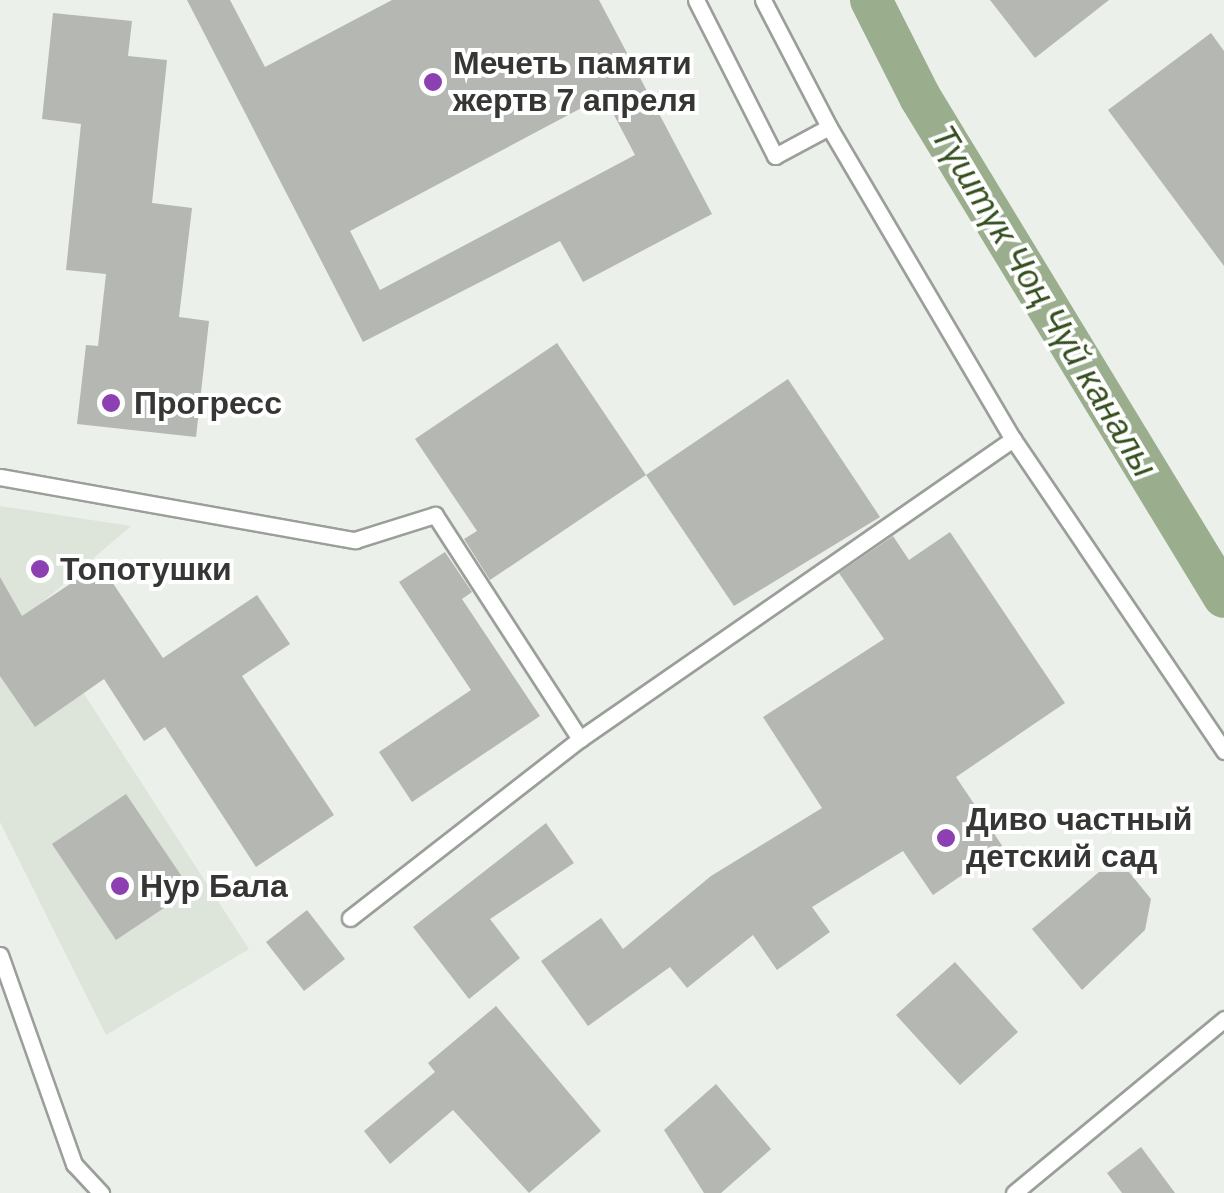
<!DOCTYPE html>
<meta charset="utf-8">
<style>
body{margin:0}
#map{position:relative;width:1224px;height:1193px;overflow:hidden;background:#ecf0ea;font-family:Helvetica,sans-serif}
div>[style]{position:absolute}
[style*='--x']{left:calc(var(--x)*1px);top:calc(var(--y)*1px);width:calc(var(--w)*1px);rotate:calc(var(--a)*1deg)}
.built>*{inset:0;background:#dde4d9}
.canal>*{height:42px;margin:-21px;padding:0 21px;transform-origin:21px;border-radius:21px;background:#9aae8d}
.building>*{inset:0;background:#b4b7b2}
.roads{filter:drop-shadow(2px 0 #9b9f99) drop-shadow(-2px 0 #9b9f99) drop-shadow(0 2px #9b9f99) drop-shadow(0 -2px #9b9f99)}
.lane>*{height:15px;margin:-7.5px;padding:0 7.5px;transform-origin:7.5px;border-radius:7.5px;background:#fff}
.dots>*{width:28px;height:28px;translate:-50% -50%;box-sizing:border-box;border:5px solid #fff;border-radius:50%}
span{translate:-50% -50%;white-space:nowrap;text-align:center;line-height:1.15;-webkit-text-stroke:8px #fff;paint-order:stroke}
.poi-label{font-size:32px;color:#363735;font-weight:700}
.left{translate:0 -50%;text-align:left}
.water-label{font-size:35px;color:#35501f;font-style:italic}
</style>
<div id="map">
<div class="built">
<div style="clip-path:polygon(0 506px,131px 526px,31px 612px,249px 949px,106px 1035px,0 822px)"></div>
</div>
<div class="canal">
<div style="--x:871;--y:0;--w:109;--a:63.2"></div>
<div style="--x:920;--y:97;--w:585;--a:58.7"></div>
</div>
<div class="building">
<div style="clip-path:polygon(evenodd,187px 0,230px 0,265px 67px,392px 0,599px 0,712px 214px,583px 282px,560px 241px,363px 342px,187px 0,604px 96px,635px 155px,380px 290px,350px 231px,604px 96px)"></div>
<div style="clip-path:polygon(990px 0,1109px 0,1035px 58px)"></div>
<div style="clip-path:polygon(53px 13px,132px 21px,128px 56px,167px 60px,152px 203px,192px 208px,179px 317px,209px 321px,196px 437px,77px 424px,86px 345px,98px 346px,106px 274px,66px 270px,81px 124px,42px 119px)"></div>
<div style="clip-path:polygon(1211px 33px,1224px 51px,1224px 266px,1108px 110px)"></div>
<div style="clip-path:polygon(557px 343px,646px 475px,490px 580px,464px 539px,477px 531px,415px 439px)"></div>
<div style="clip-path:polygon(788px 379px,880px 517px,734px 606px,646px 475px)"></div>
<div style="clip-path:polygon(950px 532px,1065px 703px,956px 777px,1003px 847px,933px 895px,903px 851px,812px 907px,830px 932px,777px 970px,753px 935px,687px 988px,670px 967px,588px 1026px,541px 961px,601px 918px,623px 949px,711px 876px,822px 808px,763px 717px,884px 639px,839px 573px,893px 536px,909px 560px)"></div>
<div style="clip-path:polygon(445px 552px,472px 592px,462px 599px,540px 716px,412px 802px,379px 752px,471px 690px,399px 582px)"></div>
<div style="clip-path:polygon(100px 564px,163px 658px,257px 595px,290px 644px,242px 676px,334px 815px,256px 867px,165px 727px,144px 741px,104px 679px,35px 727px,0 676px,0 577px,22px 616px)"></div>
<div style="clip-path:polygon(126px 794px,191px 890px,116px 940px,52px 844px)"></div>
<div style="clip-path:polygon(546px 823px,574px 863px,490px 919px,520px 958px,469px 999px,413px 927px)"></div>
<div style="clip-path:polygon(1099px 872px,1129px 872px,1151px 899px,1145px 930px,1082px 990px,1032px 929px)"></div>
<div style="clip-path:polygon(307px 910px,345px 959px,304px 991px,266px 942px)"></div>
<div style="clip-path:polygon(955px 962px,1018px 1032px,960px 1085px,896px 1015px)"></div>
<div style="clip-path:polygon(496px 1006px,601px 1131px,529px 1193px,453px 1110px,390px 1164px,364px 1131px,435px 1072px,428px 1063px)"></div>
<div style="clip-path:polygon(716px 1084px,771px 1149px,721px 1193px,704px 1193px,664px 1130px)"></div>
<div style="clip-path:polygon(1141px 1147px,1175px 1193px,1122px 1193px,1107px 1173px)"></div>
</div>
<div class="roads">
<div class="lane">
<div style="--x:696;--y:0;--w:175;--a:63.1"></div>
<div style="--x:775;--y:156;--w:61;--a:-28.2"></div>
<div style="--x:829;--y:127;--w:143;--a:-117.5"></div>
<div style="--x:829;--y:127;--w:362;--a:59.5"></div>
<div style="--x:0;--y:477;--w:361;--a:10.1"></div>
<div style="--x:355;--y:540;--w:84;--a:-17.4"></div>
<div style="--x:435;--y:515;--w:267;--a:57.1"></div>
<div style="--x:350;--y:918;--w:291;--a:-37.9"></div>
<div style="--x:580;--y:739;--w:527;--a:-34.72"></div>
<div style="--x:1013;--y:439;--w:377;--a:55.9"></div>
<div style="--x:0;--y:955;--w:222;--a:70.5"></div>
<div style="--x:74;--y:1164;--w:40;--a:47"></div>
<div style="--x:1014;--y:1193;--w:273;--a:-39.6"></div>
</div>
</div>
<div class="dots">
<div style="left:433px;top:82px;background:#8d40b1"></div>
<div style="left:111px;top:403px;background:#8d40b1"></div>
<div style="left:40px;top:569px;background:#8d40b1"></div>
<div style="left:946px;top:838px;background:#8d40b1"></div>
<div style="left:120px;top:886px;background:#8d40b1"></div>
</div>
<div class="poi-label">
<span class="left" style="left:453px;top:82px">Мечеть памяти<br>жертв 7 апреля</span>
<span class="left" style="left:134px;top:403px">Прогресс</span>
<span class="left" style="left:60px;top:569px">Топотушки</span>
<span class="left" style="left:966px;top:838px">Диво частный<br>детский сад</span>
<span class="left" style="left:140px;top:886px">Нур Бала</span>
</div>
<div class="water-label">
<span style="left:1044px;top:301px;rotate:59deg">Түштүк Чоң Чүй каналы</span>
</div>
</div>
